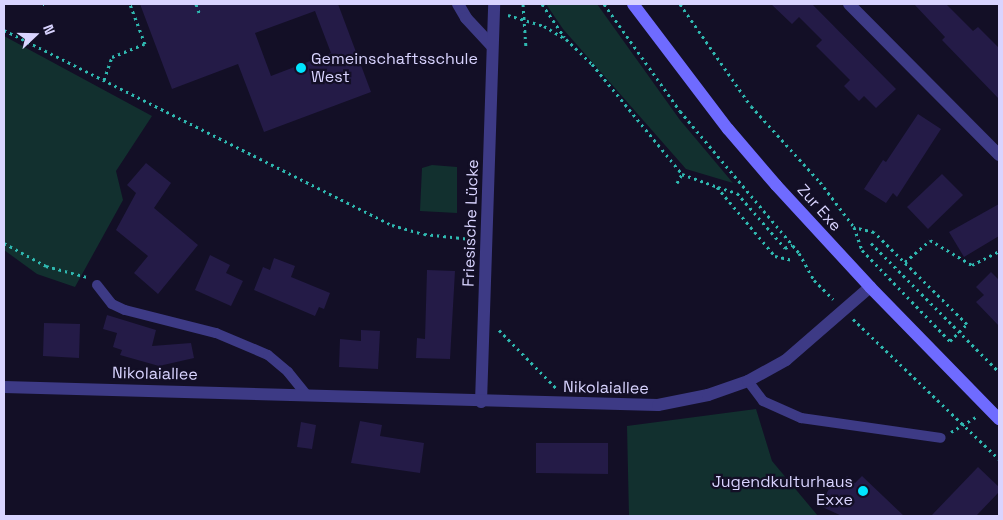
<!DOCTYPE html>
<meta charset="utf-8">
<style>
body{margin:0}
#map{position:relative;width:1003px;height:520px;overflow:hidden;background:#130f26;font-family:"Space Grotesk",sans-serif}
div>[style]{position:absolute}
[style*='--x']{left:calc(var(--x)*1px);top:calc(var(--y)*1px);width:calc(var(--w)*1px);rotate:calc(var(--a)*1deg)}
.green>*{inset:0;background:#12302f}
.building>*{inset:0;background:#241b47}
.path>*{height:3px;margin-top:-1.5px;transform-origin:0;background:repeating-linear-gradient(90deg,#2fb8b0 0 2.5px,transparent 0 6.5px)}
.service>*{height:10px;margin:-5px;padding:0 5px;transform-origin:5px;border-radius:5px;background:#3d3a85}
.minor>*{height:12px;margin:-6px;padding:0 6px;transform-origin:6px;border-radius:6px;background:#3d3a85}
.tertiary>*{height:12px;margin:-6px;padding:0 6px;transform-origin:6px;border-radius:6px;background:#3d3a85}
.secondary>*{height:12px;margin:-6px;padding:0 6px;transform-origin:6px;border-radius:6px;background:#6f6bff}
.dots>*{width:14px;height:14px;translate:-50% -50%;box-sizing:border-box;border:2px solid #130f26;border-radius:50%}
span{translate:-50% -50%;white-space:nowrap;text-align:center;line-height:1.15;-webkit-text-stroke:4.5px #130f26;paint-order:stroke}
.poi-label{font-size:16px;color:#d9d4ff}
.left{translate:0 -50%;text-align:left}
.right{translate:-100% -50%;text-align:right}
.street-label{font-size:16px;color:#d9d4ff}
.frame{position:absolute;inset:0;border:5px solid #d9d4ff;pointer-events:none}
.north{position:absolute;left:10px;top:10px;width:50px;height:50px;-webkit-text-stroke:4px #130f26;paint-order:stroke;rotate:69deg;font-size:14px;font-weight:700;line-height:20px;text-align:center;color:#d9d4ff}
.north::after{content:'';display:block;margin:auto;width:18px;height:22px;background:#d9d4ff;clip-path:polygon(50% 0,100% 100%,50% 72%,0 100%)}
</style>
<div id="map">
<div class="green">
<div style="clip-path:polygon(546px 4px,597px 4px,680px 120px,733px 183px,686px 169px,563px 29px)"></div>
<div style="clip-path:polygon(4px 36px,152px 116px,116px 171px,123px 200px,75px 287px,37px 274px,4px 250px)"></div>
<div style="clip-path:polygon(432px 165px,457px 167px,457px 213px,420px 211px,422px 168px)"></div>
<div style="clip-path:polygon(756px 409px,772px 461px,818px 516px,629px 516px,627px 426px)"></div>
</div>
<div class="building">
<div style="clip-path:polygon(evenodd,140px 4px,338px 4px,371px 92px,264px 132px,238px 64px,172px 89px,140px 4px,315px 11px,331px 53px,271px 76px,255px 33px,315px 11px)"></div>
<div style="clip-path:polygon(771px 4px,812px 4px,896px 89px,876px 108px,864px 96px,859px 101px,844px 86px,850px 80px,816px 46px,822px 40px,799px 17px,792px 24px)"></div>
<div style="clip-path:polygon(914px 4px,946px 4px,973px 31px,978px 27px,999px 48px,999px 99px,942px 40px,945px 37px)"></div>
<div style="clip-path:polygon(918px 114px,941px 129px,897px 197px,893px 193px,886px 203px,864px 189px,883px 160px,886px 162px)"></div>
<div style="clip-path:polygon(146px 163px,171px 183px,154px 208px,198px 245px,158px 294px,134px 273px,148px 256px,116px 230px,136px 193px,127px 185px)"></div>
<div style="clip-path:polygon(942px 174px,963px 195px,928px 229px,907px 207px)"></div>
<div style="clip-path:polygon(999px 204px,999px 236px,964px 257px,949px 232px)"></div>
<div style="clip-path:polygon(210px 255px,230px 265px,226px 273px,243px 281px,231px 306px,195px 290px)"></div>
<div style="clip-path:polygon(274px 258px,295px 266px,291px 277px,330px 293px,324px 309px,319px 307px,315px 316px,254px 290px,263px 267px,270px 270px)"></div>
<div style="clip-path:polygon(427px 270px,455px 271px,450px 359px,416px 358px,417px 338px,425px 339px)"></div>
<div style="clip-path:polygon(991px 272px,999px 280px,999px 326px,976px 302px,984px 295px,976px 287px)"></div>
<div style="clip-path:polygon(107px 315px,156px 330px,152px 346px,191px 343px,194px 358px,159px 366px,120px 355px,122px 350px,113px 347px,117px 333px,103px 329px)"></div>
<div style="clip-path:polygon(44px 323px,80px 324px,79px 358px,43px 356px)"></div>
<div style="clip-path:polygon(361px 330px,380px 331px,378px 369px,339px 367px,340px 339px,361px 341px)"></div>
<div style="clip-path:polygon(360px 421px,382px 425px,380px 436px,424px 443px,420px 473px,351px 463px)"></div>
<div style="clip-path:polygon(301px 422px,316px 425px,312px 449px,297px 447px)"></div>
<div style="clip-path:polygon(536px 443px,608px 443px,608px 474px,536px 473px)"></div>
<div style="clip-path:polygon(978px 467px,999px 487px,999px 492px,976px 516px,931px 516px)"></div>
<div style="clip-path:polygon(847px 476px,855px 483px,862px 476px,904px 516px,842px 516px,820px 506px,832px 483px,837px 486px)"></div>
</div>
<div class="path">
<div style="--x:43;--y:4;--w:1;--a:0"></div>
<div style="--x:196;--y:4;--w:12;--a:70"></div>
<div style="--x:523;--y:4;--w:44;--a:86.1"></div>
<div style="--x:542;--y:4;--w:40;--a:56"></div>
<div style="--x:604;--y:4;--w:131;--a:54.6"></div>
<div style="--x:680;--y:111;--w:185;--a:50"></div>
<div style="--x:799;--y:253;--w:31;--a:61"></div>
<div style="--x:814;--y:280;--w:27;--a:45"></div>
<div style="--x:680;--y:4;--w:124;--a:55.2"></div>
<div style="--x:751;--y:106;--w:103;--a:47.8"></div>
<div style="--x:820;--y:182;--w:56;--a:52.9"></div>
<div style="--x:854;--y:227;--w:24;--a:71"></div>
<div style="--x:862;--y:250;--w:127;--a:46"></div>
<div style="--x:950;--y:341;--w:24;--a:-45"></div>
<div style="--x:967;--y:324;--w:131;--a:-135.3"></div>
<div style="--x:874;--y:232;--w:21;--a:-166"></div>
<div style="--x:508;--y:15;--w:38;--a:17"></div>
<div style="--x:544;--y:26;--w:26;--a:31"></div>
<div style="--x:566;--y:39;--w:36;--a:44"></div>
<div style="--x:592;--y:64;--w:142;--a:50.7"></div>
<div style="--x:4;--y:30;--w:434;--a:26.7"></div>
<div style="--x:392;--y:225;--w:33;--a:16"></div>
<div style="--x:424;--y:234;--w:47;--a:6.1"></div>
<div style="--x:104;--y:80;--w:24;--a:-71"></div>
<div style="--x:112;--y:57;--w:35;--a:-22"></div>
<div style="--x:145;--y:44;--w:43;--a:-110.6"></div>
<div style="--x:677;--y:183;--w:10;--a:-61"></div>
<div style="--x:682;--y:174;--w:37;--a:20"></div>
<div style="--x:717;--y:187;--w:90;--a:50"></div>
<div style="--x:775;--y:256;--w:17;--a:13"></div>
<div style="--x:718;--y:187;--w:20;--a:18"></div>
<div style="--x:737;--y:193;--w:73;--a:48.9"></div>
<div style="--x:785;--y:248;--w:8;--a:-23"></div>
<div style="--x:4;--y:243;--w:48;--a:28.7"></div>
<div style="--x:46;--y:266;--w:42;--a:15"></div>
<div style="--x:871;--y:243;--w:182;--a:45.2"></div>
<div style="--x:905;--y:262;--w:33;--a:-41"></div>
<div style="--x:930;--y:240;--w:49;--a:30.8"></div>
<div style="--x:972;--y:265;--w:30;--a:-27"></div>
<div style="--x:853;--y:319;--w:202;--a:43.8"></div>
<div style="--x:499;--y:330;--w:81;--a:45.5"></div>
<div style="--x:951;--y:432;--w:29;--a:-31"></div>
</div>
<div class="service">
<div style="--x:97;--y:285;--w:24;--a:52"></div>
<div style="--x:112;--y:304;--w:14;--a:25"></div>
<div style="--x:125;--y:310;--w:94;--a:14.2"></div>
<div style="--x:216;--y:333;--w:56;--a:22.9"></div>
<div style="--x:268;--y:355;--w:26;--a:40"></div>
<div style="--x:288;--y:372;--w:28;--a:51"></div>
<div style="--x:748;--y:381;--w:25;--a:53"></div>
<div style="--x:763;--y:401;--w:42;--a:24.1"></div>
<div style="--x:801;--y:418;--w:141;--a:8.1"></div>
</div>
<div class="minor">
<div style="--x:458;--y:4;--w:16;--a:60"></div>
<div style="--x:466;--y:18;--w:37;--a:47"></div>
<div style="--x:849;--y:4;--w:213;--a:45.2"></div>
<div style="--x:481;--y:402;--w:398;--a:-88.1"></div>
</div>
<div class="tertiary">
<div style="--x:4;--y:387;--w:654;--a:1.58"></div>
<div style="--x:658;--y:405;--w:51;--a:-11.3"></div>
<div style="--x:708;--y:395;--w:42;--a:-19.3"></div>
<div style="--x:748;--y:381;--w:43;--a:-28.9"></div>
<div style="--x:786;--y:360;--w:111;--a:-41"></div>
</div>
<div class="secondary">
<div style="--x:633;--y:4;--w:157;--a:52.8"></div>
<div style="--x:728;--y:129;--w:74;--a:49.4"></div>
<div style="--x:776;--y:185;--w:139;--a:47.3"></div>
<div style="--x:870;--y:287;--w:185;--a:45.7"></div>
</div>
<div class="dots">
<div style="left:301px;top:68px;background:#00e5ff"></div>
<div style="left:863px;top:491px;background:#00e5ff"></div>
</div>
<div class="poi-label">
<span class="left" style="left:311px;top:68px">Gemeinschaftsschule<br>West</span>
<span class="right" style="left:853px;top:491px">Jugendkulturhaus<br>Exxe</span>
</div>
<div class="street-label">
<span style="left:819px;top:208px;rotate:48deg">Zur Exe</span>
<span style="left:471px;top:223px;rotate:-88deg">Friesische Lücke</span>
<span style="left:155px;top:374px;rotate:1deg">Nikolaiallee</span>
<span style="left:606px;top:388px;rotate:1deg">Nikolaiallee</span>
</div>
<div class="frame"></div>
<div class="north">N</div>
</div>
